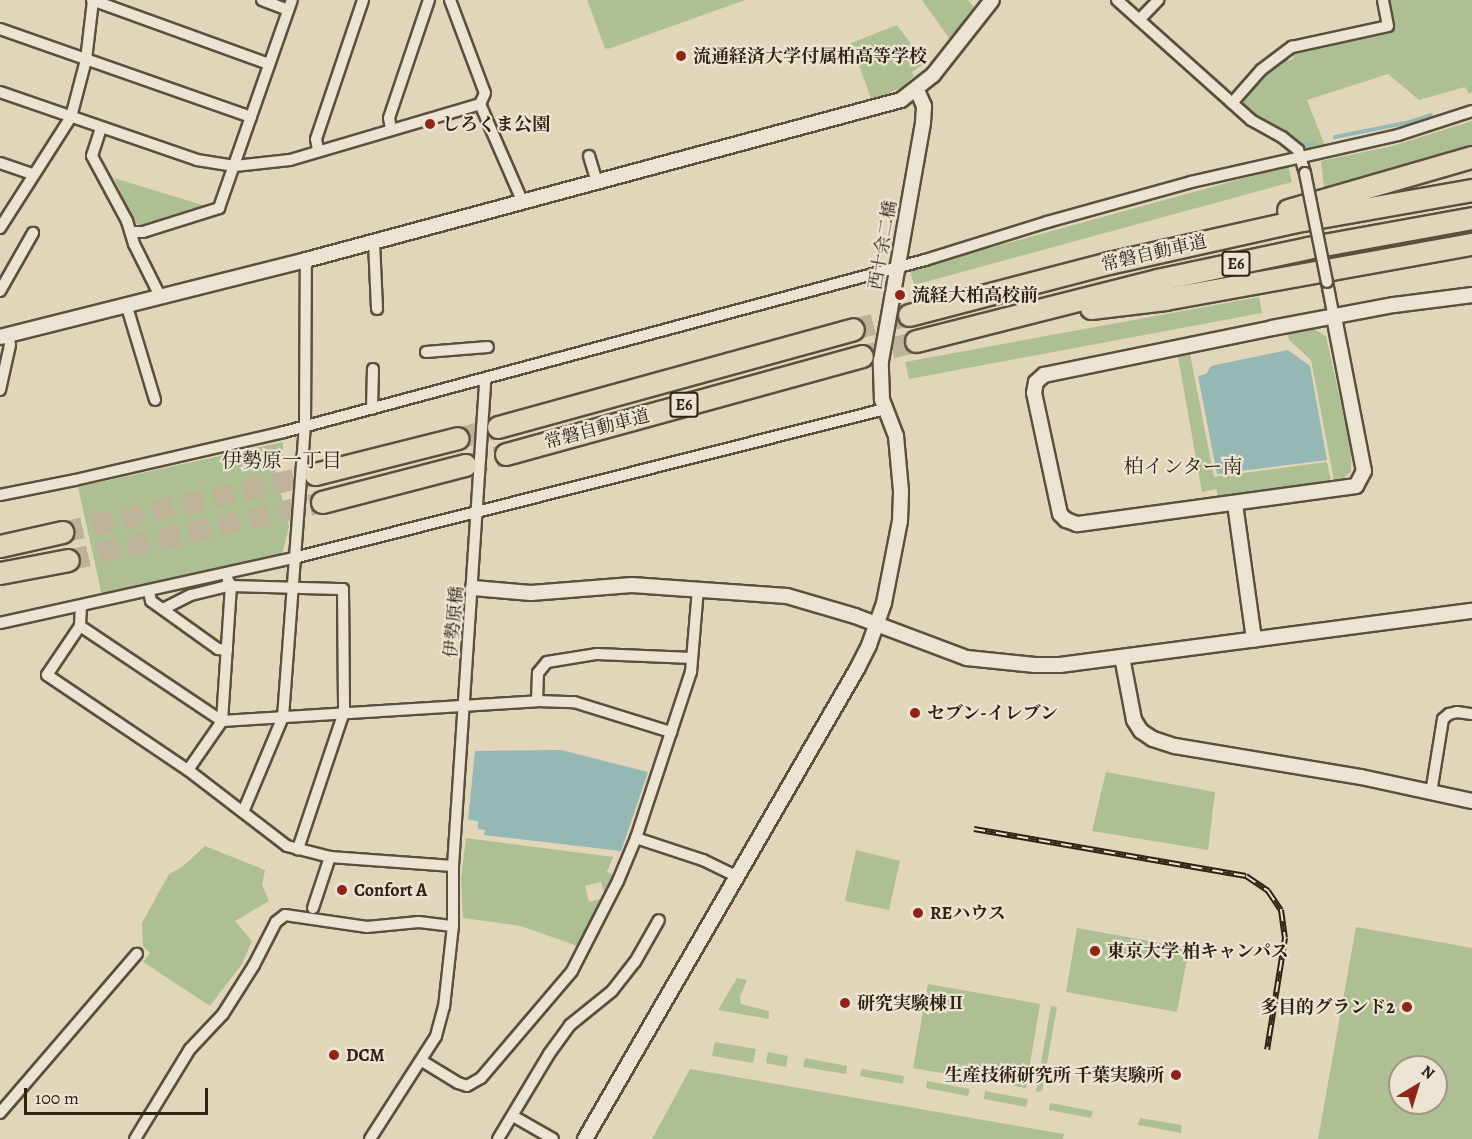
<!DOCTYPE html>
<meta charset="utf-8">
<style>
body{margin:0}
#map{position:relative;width:1472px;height:1139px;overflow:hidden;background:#e2d6ba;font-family:Alegreya,"Noto Serif JP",serif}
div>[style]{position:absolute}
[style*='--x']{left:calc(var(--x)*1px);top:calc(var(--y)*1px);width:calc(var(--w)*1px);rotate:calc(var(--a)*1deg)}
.green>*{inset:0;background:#aebf94}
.water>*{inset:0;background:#95b8b4}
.stream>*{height:4px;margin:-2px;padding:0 2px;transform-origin:2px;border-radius:2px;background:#95b8b4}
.motorway-tunnel>*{height:21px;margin-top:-10.5px;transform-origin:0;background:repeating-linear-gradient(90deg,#beb299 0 21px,transparent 0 31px)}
.roads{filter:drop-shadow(2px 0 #5b4f3d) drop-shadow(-2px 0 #5b4f3d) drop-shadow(0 2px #5b4f3d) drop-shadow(0 -2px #5b4f3d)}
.minor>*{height:10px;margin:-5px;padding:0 5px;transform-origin:5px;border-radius:5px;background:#ece4d2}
.tertiary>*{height:14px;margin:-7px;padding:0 7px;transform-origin:7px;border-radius:7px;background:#ece4d2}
.motorway>*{height:21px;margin:-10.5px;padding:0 10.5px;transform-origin:10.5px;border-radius:10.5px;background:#e2d6ba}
.rail>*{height:6px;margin-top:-3px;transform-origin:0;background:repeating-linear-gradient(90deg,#ece4d2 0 11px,#2e2213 0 22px);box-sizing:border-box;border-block:2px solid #2e2213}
.bridges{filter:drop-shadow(2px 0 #5b4f3d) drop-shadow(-2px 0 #5b4f3d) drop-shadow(0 2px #5b4f3d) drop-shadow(0 -2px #5b4f3d)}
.minor-bridge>*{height:10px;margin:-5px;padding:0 5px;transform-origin:5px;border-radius:5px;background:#ece4d2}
.dots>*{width:16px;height:16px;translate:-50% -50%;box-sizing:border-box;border:3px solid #ece4d2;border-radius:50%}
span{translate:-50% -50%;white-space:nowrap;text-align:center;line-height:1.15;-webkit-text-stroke:4.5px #ece4d2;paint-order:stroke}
.shield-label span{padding:2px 4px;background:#ece4d2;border:2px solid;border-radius:4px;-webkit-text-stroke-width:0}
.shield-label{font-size:16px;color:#2e2213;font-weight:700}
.poi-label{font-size:18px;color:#2e2213;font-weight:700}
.left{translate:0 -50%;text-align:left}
.right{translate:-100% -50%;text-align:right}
.street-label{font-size:18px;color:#2e2213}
.neighbourhood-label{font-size:20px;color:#2e2213}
.north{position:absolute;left:1388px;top:1055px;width:60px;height:60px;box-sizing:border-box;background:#ece4d2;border:2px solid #a09686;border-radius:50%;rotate:38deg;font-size:16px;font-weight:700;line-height:24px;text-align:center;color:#2e2213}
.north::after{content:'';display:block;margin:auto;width:21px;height:27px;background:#8f2418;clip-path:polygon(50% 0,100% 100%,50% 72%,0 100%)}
.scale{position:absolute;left:24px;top:1088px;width:184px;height:27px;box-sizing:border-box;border:3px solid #2e2213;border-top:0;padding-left:8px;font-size:18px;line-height:21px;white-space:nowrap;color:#2e2213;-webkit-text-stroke:4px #ece4d2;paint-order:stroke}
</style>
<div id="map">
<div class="green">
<div style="clip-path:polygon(587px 0,745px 0,608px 49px,605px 48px)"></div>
<div style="clip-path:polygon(922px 0,968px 0,976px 9px,951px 41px)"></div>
<div style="clip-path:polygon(1388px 0,1472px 0,1472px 92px,1469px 94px,1465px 87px,1419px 100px,1388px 74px,1307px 100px,1325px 146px,1307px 149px,1244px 106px,1243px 98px,1261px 77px,1286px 57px,1289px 61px,1294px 58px,1293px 54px,1308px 49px,1394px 30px)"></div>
<div style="clip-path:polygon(897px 25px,925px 63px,912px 72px,914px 76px,902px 87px,872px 101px,851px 43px)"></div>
<div style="clip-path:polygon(1472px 121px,1472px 154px,1324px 188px,1321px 161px,1392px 146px)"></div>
<div style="clip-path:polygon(1288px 166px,1292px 182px,914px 285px,910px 270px)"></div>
<div style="clip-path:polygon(114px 178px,209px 207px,142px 227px,133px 221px)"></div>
<div style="clip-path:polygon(1259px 297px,1262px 313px,909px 379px,905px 362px)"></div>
<div style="clip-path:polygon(1312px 328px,1326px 336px,1351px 449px,1351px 472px,1344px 478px,1334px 480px,1311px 360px,1289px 340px,1288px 334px)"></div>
<div style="clip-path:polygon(1190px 354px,1214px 477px,1327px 462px,1331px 481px,1219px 501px,1216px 489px,1202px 492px,1178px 357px)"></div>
<div style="clip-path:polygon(283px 442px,283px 456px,274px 457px,274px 465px,289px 527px,282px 554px,102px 596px,78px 487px)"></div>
<div style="clip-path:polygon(1106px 772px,1215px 792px,1208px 850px,1092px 831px)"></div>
<div style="clip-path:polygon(evenodd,466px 838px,613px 857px,607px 872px,616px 876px,580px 947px,521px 926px,463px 918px,461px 879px,466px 838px,601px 882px,605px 898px,589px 902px,585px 886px,601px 882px)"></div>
<div style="clip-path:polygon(205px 846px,265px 870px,262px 885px,269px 901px,235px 921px,252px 941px,242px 964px,210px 1006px,143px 962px,150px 953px,143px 946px,142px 923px,169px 874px,182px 867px)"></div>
<div style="clip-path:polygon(856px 850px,900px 861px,889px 910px,845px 901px)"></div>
<div style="clip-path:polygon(evenodd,1356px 927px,1472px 948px,1472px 1139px,1318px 1139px,1356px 927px,1400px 1067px,1436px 1067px,1436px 1103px,1400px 1103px,1400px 1067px)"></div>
<div style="clip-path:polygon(1077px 928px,1189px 948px,1177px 1012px,1066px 992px)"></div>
<div style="clip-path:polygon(737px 978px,747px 980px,740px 997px,741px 1004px,769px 1011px,769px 1019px,718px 1010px)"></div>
<div style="clip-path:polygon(928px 984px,1040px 1004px,1026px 1088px,913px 1068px)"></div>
<div style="clip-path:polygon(1051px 1006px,1057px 1007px,1042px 1091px,1036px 1092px)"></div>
<div style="clip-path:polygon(715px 1042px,756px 1049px,753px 1063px,712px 1056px)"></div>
<div style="clip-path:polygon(768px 1052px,788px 1056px,786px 1067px,766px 1063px)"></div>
<div style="clip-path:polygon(805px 1058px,847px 1066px,846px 1074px,803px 1067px)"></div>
<div style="clip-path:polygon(690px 1069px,1064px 1134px,1063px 1139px,652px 1139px)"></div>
<div style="clip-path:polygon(862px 1069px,904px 1076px,903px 1084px,860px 1076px)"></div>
<div style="clip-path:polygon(927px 1081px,970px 1089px,968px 1096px,926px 1088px)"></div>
<div style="clip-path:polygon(985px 1091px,1028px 1099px,1026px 1107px,984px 1099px)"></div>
<div style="clip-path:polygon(1050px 1103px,1093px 1111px,1091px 1118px,1049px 1110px)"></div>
<div style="clip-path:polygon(1140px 1118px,1182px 1125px,1181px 1133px,1138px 1125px)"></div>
</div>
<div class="water">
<div style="clip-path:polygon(1288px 350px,1310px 366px,1327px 460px,1217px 474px,1198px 376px,1206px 374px,1211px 366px)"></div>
<div style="clip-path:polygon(561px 750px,648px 772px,621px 851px,484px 835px,485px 830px,478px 829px,478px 821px,468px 820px,475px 751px)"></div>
</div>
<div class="stream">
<div style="--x:1335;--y:137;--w:76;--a:-11.3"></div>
<div style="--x:1410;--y:122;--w:22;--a:-18"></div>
<div style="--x:1302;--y:146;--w:11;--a:-15"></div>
</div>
<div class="motorway-tunnel">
<div style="--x:853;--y:329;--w:58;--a:-14"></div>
<div style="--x:862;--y:356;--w:56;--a:-15.5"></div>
<div style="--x:458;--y:438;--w:41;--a:-15.4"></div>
<div style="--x:465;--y:465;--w:42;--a:-15"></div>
<div style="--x:62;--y:532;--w:260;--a:-12.9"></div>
<div style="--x:68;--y:560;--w:261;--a:-12.9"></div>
</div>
<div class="roads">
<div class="minor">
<div style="--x:92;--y:0;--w:188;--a:19.9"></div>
<div style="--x:262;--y:0;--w:28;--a:21"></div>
<div style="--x:450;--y:0;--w:99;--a:69.4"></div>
<div style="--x:485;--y:93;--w:12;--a:114"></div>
<div style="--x:480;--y:104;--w:108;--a:66.5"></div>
<div style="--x:1117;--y:0;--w:180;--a:41.8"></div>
<div style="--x:1251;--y:120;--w:35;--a:29"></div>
<div style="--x:1282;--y:137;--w:21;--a:39"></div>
<div style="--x:1298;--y:150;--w:24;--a:73"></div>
<div style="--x:1139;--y:20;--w:28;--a:-46"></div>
<div style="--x:0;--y:29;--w:266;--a:19.3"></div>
<div style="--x:0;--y:92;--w:208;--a:19"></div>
<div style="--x:197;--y:160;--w:38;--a:9"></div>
<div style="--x:235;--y:166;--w:55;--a:-6.2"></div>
<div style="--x:290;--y:160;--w:198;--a:-16.4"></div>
<div style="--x:1232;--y:103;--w:44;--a:-48.7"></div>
<div style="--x:1261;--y:70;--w:39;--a:-37"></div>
<div style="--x:1292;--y:47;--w:98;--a:-12.3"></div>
<div style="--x:1388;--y:26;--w:26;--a:-101"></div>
<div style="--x:101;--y:128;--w:29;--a:108"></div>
<div style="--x:92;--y:156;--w:74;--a:61.7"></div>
<div style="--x:127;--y:221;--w:24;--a:73"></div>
<div style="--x:134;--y:244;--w:60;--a:63.4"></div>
<div style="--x:391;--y:129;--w:11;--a:-100"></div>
<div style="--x:389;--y:118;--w:125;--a:-71.3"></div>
<div style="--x:318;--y:150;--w:11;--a:-100"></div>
<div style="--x:316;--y:139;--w:147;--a:-71.3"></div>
<div style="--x:589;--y:156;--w:28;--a:73"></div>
<div style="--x:0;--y:163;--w:34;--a:19"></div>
<div style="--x:0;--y:228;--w:132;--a:-57.4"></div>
<div style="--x:71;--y:117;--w:59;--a:-75.3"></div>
<div style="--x:86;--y:60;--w:60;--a:-83.3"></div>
<div style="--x:132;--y:232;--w:11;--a:0"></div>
<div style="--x:143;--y:232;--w:80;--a:-17.5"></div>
<div style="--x:219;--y:208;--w:220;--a:-70.7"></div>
<div style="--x:374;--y:242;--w:67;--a:87.4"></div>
<div style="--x:1327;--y:282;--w:36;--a:79"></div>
<div style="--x:0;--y:291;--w:67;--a:-60.4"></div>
<div style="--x:127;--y:307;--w:97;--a:73.2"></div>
<div style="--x:426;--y:352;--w:62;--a:-4.6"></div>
<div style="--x:0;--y:390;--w:46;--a:-77.5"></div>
<div style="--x:10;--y:345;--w:10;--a:-101"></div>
<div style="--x:372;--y:409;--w:40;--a:-88.6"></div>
<div style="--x:0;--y:495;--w:76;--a:-11.3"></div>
<div style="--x:75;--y:480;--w:214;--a:-12.9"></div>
<div style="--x:284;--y:432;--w:664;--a:-15.02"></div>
<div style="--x:925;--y:260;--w:128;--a:-17.3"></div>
<div style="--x:1047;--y:222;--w:149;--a:-15.5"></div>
<div style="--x:1191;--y:182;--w:212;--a:-12.8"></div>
<div style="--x:1398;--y:135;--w:78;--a:-18"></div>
<div style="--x:149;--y:592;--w:9;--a:77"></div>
<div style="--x:151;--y:601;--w:82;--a:35.6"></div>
<div style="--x:218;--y:649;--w:9;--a:6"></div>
<div style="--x:81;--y:606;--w:20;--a:93"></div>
<div style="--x:80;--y:626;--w:59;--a:124"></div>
<div style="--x:47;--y:675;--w:170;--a:34"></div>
<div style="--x:188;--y:770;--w:125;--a:37.5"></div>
<div style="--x:287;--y:846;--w:44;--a:14.3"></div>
<div style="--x:330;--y:857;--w:123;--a:4.2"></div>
<div style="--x:163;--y:609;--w:31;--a:-27"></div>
<div style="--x:191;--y:595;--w:36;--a:-14"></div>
<div style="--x:226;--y:586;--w:117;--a:1.5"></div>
<div style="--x:343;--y:589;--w:123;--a:89.5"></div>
<div style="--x:344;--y:712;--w:145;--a:108.6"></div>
<div style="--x:0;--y:623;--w:301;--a:-12.5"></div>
<div style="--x:294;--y:558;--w:609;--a:-14.15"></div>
<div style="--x:80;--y:626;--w:171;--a:33.8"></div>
<div style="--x:222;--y:721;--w:316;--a:-3.6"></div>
<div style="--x:537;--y:701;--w:37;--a:2"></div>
<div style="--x:574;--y:702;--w:102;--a:17.2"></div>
<div style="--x:537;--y:701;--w:28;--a:-88"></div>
<div style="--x:538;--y:673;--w:14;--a:-51"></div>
<div style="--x:547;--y:662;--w:51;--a:-9.1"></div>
<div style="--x:597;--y:654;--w:95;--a:2.4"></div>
<div style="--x:188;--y:770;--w:60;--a:-55.2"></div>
<div style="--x:222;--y:721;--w:135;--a:-86.2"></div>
<div style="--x:231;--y:586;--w:7;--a:-117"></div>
<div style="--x:1431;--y:793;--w:75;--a:-80.8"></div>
<div style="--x:1443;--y:719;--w:8;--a:-40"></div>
<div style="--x:1449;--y:714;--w:8;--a:-14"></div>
<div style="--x:1457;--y:712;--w:15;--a:8"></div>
<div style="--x:243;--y:812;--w:103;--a:-67.2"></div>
<div style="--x:283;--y:717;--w:291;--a:-85.7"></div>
<div style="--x:305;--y:427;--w:167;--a:-89.7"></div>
<div style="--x:636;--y:838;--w:71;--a:18.2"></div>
<div style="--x:703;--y:860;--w:37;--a:26"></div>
<div style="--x:313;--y:908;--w:54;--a:-71.6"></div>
<div style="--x:422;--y:1061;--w:42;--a:31.4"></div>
<div style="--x:458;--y:1083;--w:9;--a:18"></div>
<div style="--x:467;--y:1086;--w:16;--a:-30"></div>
<div style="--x:481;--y:1078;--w:140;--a:-49.6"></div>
<div style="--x:572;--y:971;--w:101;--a:-62.9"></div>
<div style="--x:618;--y:881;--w:47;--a:-67.3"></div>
<div style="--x:636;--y:838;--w:175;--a:-71.7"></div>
<div style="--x:691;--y:672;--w:84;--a:-85.2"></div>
<div style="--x:0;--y:1113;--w:210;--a:-49.3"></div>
<div style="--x:513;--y:1116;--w:46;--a:29.9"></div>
<div style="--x:135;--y:1139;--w:105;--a:-58.6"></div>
<div style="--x:190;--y:1049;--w:48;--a:-46.7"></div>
<div style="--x:223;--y:1014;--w:58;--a:-57.7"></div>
<div style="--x:254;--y:965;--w:48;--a:-62.9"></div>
<div style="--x:276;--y:922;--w:11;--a:-38"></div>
<div style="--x:285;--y:915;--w:83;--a:8.3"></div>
<div style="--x:367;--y:927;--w:52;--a:-5.5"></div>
<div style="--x:419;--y:922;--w:34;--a:7"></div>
<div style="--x:370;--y:1139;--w:122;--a:-57.3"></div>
<div style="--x:436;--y:1036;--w:30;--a:-75"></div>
<div style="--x:444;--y:1007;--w:81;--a:-83.7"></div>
<div style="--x:453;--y:926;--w:60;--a:-90"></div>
<div style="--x:453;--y:866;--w:487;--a:-86.2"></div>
<div style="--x:498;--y:1139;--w:99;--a:-59"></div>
<div style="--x:549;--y:1054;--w:36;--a:-54"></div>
<div style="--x:570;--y:1025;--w:54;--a:-39"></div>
<div style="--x:612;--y:991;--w:37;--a:-52"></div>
<div style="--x:635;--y:962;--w:48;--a:-60.3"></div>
</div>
<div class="tertiary">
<div style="--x:1334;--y:317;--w:157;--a:79"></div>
<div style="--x:1364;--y:471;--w:17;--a:118"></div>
<div style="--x:1356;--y:486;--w:282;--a:172.2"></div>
<div style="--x:1077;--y:524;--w:12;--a:-160"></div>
<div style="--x:1066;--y:520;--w:8;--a:-135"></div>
<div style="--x:1060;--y:514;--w:124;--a:-102.1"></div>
<div style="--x:1034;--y:393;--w:11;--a:-80"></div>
<div style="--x:1036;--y:382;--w:11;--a:-41"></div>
<div style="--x:1044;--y:375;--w:233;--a:-11.6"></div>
<div style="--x:1272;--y:328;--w:124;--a:-10.7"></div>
<div style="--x:1394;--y:305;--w:79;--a:-7.3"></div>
<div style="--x:0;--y:337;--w:316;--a:-14.1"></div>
<div style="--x:306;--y:260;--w:616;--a:-15.05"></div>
<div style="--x:901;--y:100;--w:41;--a:-38"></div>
<div style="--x:933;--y:75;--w:95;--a:-51.8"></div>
<div style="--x:1235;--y:504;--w:137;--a:82"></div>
<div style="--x:473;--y:588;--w:58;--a:4.9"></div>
<div style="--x:531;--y:593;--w:101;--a:-4.5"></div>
<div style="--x:632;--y:585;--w:155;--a:4.1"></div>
<div style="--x:787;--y:596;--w:71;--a:16.4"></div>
<div style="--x:855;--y:616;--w:120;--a:20.6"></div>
<div style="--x:967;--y:658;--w:68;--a:5.9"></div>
<div style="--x:1035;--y:665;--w:25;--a:0"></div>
<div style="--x:1060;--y:665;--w:416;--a:-7.5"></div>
<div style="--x:1122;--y:657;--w:64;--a:79.2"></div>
<div style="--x:1134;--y:720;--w:13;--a:58"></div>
<div style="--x:1141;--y:731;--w:14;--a:34"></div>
<div style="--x:1153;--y:739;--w:23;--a:18"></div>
<div style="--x:1175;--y:746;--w:189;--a:9.5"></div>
<div style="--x:1361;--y:777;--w:114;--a:12.2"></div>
<div style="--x:585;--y:1139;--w:543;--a:-59.94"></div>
<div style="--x:857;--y:669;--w:27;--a:-63"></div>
<div style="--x:869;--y:645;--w:45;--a:-70.3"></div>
<div style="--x:884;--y:603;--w:84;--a:-79"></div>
<div style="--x:900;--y:521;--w:30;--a:-88"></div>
<div style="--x:901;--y:491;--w:55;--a:-95.2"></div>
<div style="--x:896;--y:436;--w:40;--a:-111"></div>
<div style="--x:882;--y:399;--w:38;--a:-92"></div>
<div style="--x:881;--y:361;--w:243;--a:-80"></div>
<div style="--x:923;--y:122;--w:16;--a:-86"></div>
<div style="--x:924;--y:106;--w:17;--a:-114"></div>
</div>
<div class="motorway">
<div style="--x:1288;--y:210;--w:191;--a:-16.1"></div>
<div style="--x:1091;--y:308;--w:75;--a:-6.9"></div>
<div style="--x:1165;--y:299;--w:312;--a:-10.2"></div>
<div style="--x:909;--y:315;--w:207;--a:-14.6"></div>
<div style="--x:1109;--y:263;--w:198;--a:-12.6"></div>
<div style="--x:1302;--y:220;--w:173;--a:-10"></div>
<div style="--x:916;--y:341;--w:249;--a:-14.2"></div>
<div style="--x:1157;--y:280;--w:153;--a:-12"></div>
<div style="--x:1307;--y:248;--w:168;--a:-10.3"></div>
<div style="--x:498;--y:427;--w:368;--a:-15.4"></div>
<div style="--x:506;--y:454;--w:369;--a:-15.4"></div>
<div style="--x:315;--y:474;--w:147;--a:-14.1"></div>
<div style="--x:322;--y:502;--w:148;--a:-14.5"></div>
<div style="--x:0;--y:546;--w:64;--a:-12.7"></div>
<div style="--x:0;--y:573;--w:69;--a:-10.8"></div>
</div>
</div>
<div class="rail">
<div style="--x:974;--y:829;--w:276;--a:9.8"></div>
<div style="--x:1246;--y:876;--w:27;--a:34"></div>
<div style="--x:1268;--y:891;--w:23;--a:56"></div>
<div style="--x:1281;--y:910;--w:28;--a:82"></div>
<div style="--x:1285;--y:938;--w:113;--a:99.1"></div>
</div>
<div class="bridges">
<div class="minor-bridge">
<div style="--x:1305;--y:173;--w:111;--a:78.6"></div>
</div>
</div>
<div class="dots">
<div style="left:681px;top:56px;background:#8f2418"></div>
<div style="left:430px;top:124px;background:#8f2418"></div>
<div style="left:900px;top:295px;background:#8f2418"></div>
<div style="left:915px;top:713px;background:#8f2418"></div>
<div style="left:342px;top:890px;background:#8f2418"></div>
<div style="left:918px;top:913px;background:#8f2418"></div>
<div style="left:1095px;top:951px;background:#8f2418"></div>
<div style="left:845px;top:1003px;background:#8f2418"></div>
<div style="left:1407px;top:1007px;background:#8f2418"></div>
<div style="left:334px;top:1055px;background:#8f2418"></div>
<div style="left:1176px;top:1075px;background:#8f2418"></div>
</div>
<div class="shield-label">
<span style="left:1236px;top:264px">E6</span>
<span style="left:684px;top:405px">E6</span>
</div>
<div class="poi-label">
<span class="left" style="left:693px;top:56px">流通経済大学付属柏高等学校</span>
<span class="left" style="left:442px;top:124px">しろくま公園</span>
<span class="left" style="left:912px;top:295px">流経大柏高校前</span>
<span class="left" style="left:927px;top:713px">セブン-イレブン</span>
<span class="left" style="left:354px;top:890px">Confort A</span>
<span class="left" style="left:930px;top:913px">REハウス</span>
<span class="left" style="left:1107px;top:951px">東京大学 柏キャンパス</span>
<span class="left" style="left:857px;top:1003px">研究実験棟Ⅱ</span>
<span class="right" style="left:1395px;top:1007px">多目的グランド2</span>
<span class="left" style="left:346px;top:1055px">DCM</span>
<span class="right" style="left:1164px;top:1075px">生産技術研究所 千葉実験所</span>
</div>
<div class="street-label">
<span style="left:883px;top:245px;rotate:-80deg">西十余二橋</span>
<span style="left:1154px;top:253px;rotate:-13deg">常磐自動車道</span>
<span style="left:597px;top:429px;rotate:-15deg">常磐自動車道</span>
<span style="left:454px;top:622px;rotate:-85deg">伊勢原橋</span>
</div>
<div class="neighbourhood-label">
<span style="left:282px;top:460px">伊勢原一丁目</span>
<span style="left:1183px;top:466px">柏インター南</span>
</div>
<div class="north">N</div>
<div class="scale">100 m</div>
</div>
